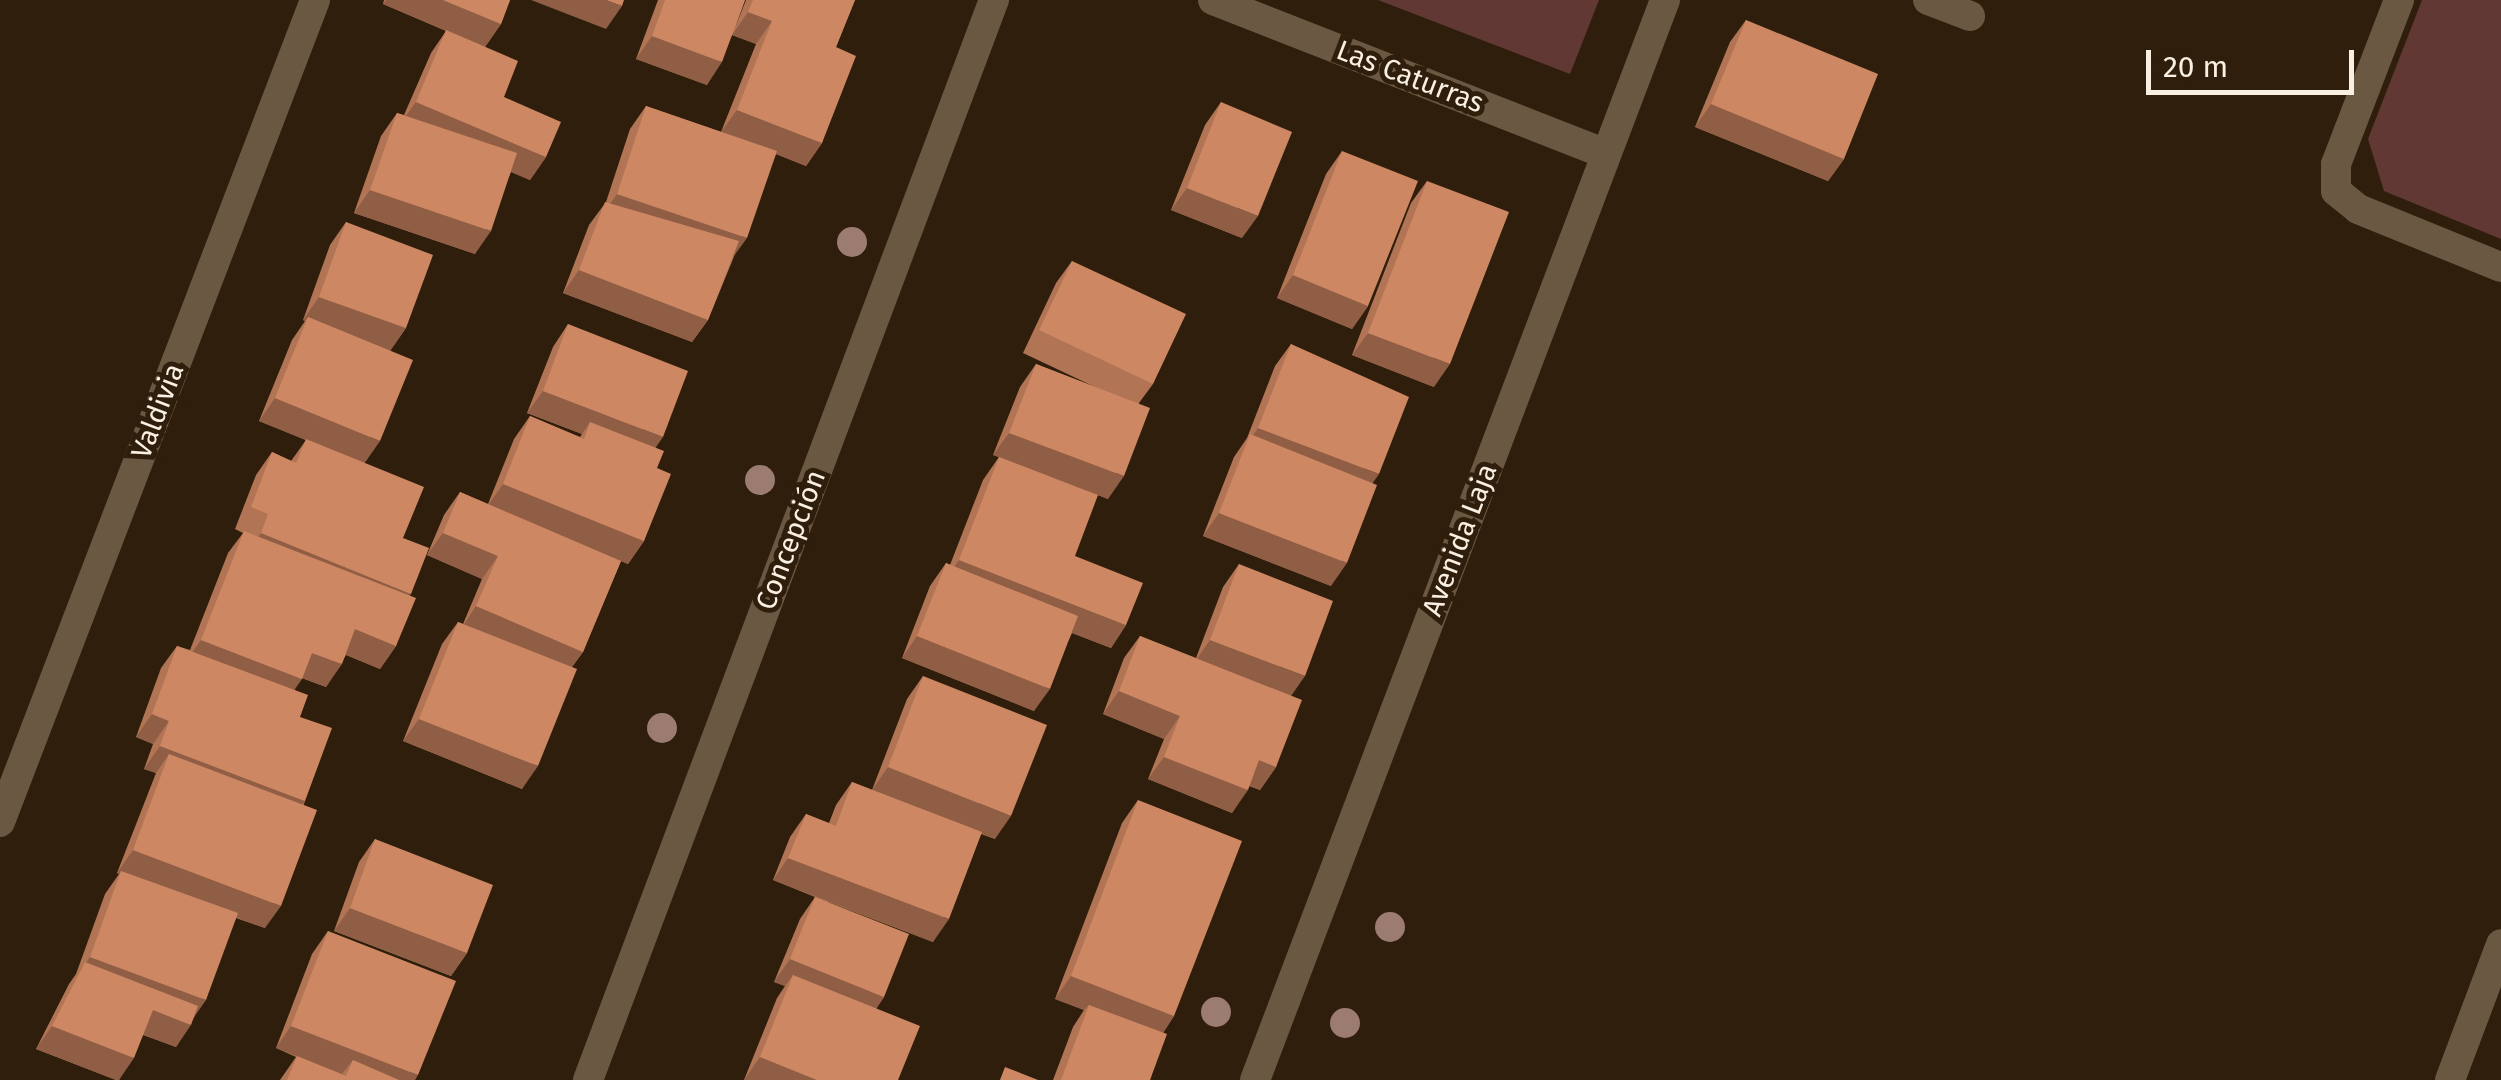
<!DOCTYPE html>
<meta charset="utf-8">
<style>
body{margin:0}
#map{position:relative;width:2501px;height:1080px;overflow:hidden;background:#2e1e0b;font-family:"Fira Sans",sans-serif}
div>[style]{position:absolute}
[style*='--x']{left:calc(var(--x)*1px);top:calc(var(--y)*1px);width:calc(var(--w)*1px);rotate:calc(var(--a)*1deg)}
.green>*{inset:0;background:#623835}
.minor>*{height:30px;margin:-15px;padding:0 15px;transform-origin:15px;border-radius:15px;background:#6b5843}
.trees>*{width:30px;height:30px;margin:-15px;border-radius:50%;background:#9c7c71}
.wall>*{inset:0;background:#b17455}
.shaded-wall>*{inset:0;background:#905e45}
.building>*{inset:0;background:#ce8763}
span{translate:-50% -50%;white-space:nowrap;text-align:center;line-height:1.15;-webkit-text-stroke:10px #2e1e0b;paint-order:stroke}
.street-label{font-size:28px;color:#faefe3}
.scale{position:absolute;left:2146px;top:50px;width:208px;height:45px;box-sizing:border-box;border:5px solid #faefe3;border-top:0;padding-left:12px;font-size:30px;line-height:35px;white-space:nowrap;color:#faefe3;-webkit-text-stroke:8px #2e1e0b;paint-order:stroke}
</style>
<div id="map">
<div class="green">
<div style="clip-path:polygon(1378px 0,1599px 0,1570px 74px)"></div>
<div style="clip-path:polygon(2422px 0,2501px 0,2501px 239px,2384px 191px,2368px 139px)"></div>
</div>
<div class="minor">
<div style="--x:1213;--y:0;--w:422;--a:21.4"></div>
<div style="--x:1928;--y:0;--w:45;--a:20.9"></div>
<div style="--x:2399;--y:0;--w:176;--a:111"></div>
<div style="--x:2336;--y:164;--w:27;--a:90"></div>
<div style="--x:2336;--y:191;--w:28;--a:39"></div>
<div style="--x:2358;--y:209;--w:154;--a:22.1"></div>
<div style="--x:0;--y:822;--w:880;--a:-69.03"></div>
<div style="--x:588;--y:1080;--w:1154;--a:-69.4"></div>
<div style="--x:1255;--y:1080;--w:1155;--a:-69.21"></div>
<div style="--x:2450;--y:1080;--w:145;--a:-69.4"></div>
</div>
<div class="trees">
<div style="left:852px;top:242px"></div>
<div style="left:760px;top:480px"></div>
<div style="left:662px;top:728px"></div>
<div style="left:1390px;top:927px"></div>
<div style="left:1216px;top:1012px"></div>
<div style="left:1345px;top:1023px"></div>
</div>
<div class="wall">
<div style="clip-path:polygon(384px 0,510px 0,501px 24px,485px 47px,504px 97px,546px 157px,530px 180px,511px 172px,475px 254px,354px 213px,381px 136px,397px 113px,404px 115px,431px 53px,446px 31px,383px 4px)"></div>
<div style="clip-path:polygon(658px 0,745px 0,735px 28px,746px 0,855px 0,836px 47px,822px 143px,806px 166px,776px 154px,708px 320px,692px 342px,563px 293px,589px 225px,606px 202px,630px 129px,646px 106px,721px 132px,756px 44px,732px 35px,707px 85px,636px 59px)"></div>
<div style="clip-path:polygon(1746px 20px,1844px 159px,1828px 181px,1695px 127px,1730px 42px)"></div>
<div style="clip-path:polygon(1221px 102px,1242px 238px,1171px 210px,1205px 125px)"></div>
<div style="clip-path:polygon(1342px 151px,1368px 306px,1352px 329px,1277px 298px,1326px 174px)"></div>
<div style="clip-path:polygon(1427px 181px,1434px 387px,1352px 355px,1411px 203px)"></div>
<div style="clip-path:polygon(346px 222px,406px 328px,390px 351px,364px 463px,403px 538px,410px 595px,396px 646px,380px 669px,346px 655px,326px 687px,302px 678px,294px 690px,300px 717px,305px 801px,265px 928px,236px 918px,194px 1017px,176px 1047px,143px 1035px,119px 1080px,116px 1080px,36px 1049px,69px 984px,76px 974px,105px 894px,119px 874px,117px 873px,156px 773px,144px 769px,153px 744px,136px 737px,161px 668px,177px 646px,190px 650px,228px 553px,243px 533px,235px 529px,256px 475px,272px 452px,291px 461px,306px 440px,259px 421px,292px 340px,305px 321px,303px 320px,330px 245px)"></div>
<div style="clip-path:polygon(1072px 261px,1153px 384px,1139px 403px,1108px 499px,1051px 477px,1075px 556px,1126px 625px,1111px 648px,1072px 633px,1034px 711px,902px 658px,930px 586px,946px 563px,950px 565px,983px 480px,999px 457px,993px 455px,1020px 387px,1036px 364px,1095px 387px,1023px 353px,1056px 283px)"></div>
<div style="clip-path:polygon(568px 324px,656px 448px,657px 468px,644px 541px,628px 564px,621px 561px,583px 652px,572px 667px,522px 789px,403px 741px,442px 644px,458px 622px,463px 624px,482px 579px,427px 555px,444px 515px,460px 492px,488px 504px,514px 439px,530px 416px,580px 437px,582px 434px,527px 413px,553px 347px)"></div>
<div style="clip-path:polygon(1291px 344px,1373px 483px,1331px 586px,1203px 536px,1234px 457px,1247px 438px,1275px 366px)"></div>
<div style="clip-path:polygon(1239px 564px,1291px 695px,1276px 767px,1260px 790px,1249px 786px,1232px 813px,1148px 779px,1164px 739px,1103px 714px,1124px 658px,1140px 636px,1196px 658px,1223px 587px)"></div>
<div style="clip-path:polygon(923px 676px,995px 839px,981px 834px,933px 942px,828px 902px,884px 997px,876px 1009px,898px 1080px,744px 1080px,777px 998px,785px 986px,774px 982px,800px 919px,815px 897px,773px 880px,790px 837px,806px 814px,829px 823px,836px 805px,852px 782px,872px 790px,907px 699px)"></div>
<div style="clip-path:polygon(1138px 800px,1174px 1016px,1163px 1033px,1150px 1080px,1053px 1080px,1073px 1027px,1084px 1010px,1055px 999px,1122px 823px)"></div>
<div style="clip-path:polygon(375px 839px,467px 953px,451px 976px,334px 931px,359px 862px)"></div>
<div style="clip-path:polygon(328px 931px,415px 1080px,280px 1080px,296px 1057px,276px 1048px,312px 954px)"></div>
</div>
<div class="shaded-wall">
<div style="clip-path:polygon(386px 0,443px 0,501px 24px,485px 47px,383px 4px)"></div>
<div style="clip-path:polygon(531px 0,606px 0,622px 6px,606px 29px)"></div>
<div style="clip-path:polygon(748px 12px,772px 21px,756px 44px,732px 35px)"></div>
<div style="clip-path:polygon(652px 36px,722px 62px,707px 85px,636px 59px)"></div>
<div style="clip-path:polygon(416px 102px,546px 157px,530px 180px,400px 124px)"></div>
<div style="clip-path:polygon(1711px 104px,1844px 159px,1828px 181px,1695px 127px)"></div>
<div style="clip-path:polygon(737px 110px,822px 143px,806px 166px,721px 132px)"></div>
<div style="clip-path:polygon(1187px 188px,1258px 216px,1242px 238px,1171px 210px)"></div>
<div style="clip-path:polygon(370px 190px,491px 231px,475px 254px,354px 213px)"></div>
<div style="clip-path:polygon(617px 194px,747px 238px,731px 260px,601px 217px)"></div>
<div style="clip-path:polygon(579px 270px,708px 320px,692px 342px,563px 293px)"></div>
<div style="clip-path:polygon(1293px 275px,1368px 306px,1352px 329px,1277px 298px)"></div>
<div style="clip-path:polygon(319px 297px,406px 328px,390px 351px,308px 317px,305px 321px,303px 320px)"></div>
<div style="clip-path:polygon(1368px 333px,1450px 364px,1434px 387px,1352px 355px)"></div>
<div style="clip-path:polygon(543px 391px,663px 437px,647px 460px,590px 422px,582px 434px,527px 413px)"></div>
<div style="clip-path:polygon(275px 398px,380px 441px,364px 464px,259px 421px)"></div>
<div style="clip-path:polygon(1258px 428px,1379px 474px,1363px 497px,1245px 447px)"></div>
<div style="clip-path:polygon(1009px 433px,1124px 476px,1108px 499px,993px 455px)"></div>
<div style="clip-path:polygon(503px 484px,644px 541px,628px 564px,487px 507px)"></div>
<div style="clip-path:polygon(1219px 513px,1347px 563px,1331px 586px,1203px 536px)"></div>
<div style="clip-path:polygon(261px 533px,411px 594px,395px 616px,245px 555px)"></div>
<div style="clip-path:polygon(443px 533px,498px 556px,482px 579px,427px 555px)"></div>
<div style="clip-path:polygon(959px 560px,1126px 625px,1111px 648px,943px 583px)"></div>
<div style="clip-path:polygon(476px 606px,583px 652px,567px 674px,461px 629px)"></div>
<div style="clip-path:polygon(355px 629px,396px 646px,380px 669px,339px 652px)"></div>
<div style="clip-path:polygon(917px 636px,1050px 689px,1034px 711px,902px 658px)"></div>
<div style="clip-path:polygon(201px 640px,302px 679px,286px 702px,185px 662px)"></div>
<div style="clip-path:polygon(1210px 640px,1305px 676px,1289px 699px,1194px 663px)"></div>
<div style="clip-path:polygon(312px 653px,342px 664px,326px 687px,296px 676px)"></div>
<div style="clip-path:polygon(1119px 691px,1180px 716px,1164px 739px,1103px 714px)"></div>
<div style="clip-path:polygon(152px 714px,169px 721px,153px 744px,136px 737px)"></div>
<div style="clip-path:polygon(419px 719px,538px 766px,522px 789px,403px 741px)"></div>
<div style="clip-path:polygon(160px 746px,305px 801px,289px 824px,169px 754px,156px 773px,144px 769px)"></div>
<div style="clip-path:polygon(1164px 757px,1248px 790px,1232px 813px,1148px 779px)"></div>
<div style="clip-path:polygon(1259px 760px,1276px 767px,1260px 790px,1243px 783px)"></div>
<div style="clip-path:polygon(888px 767px,1011px 816px,995px 839px,872px 790px)"></div>
<div style="clip-path:polygon(133px 850px,281px 906px,265px 928px,117px 873px)"></div>
<div style="clip-path:polygon(788px 858px,949px 919px,933px 942px,773px 880px)"></div>
<div style="clip-path:polygon(350px 908px,467px 953px,451px 976px,334px 931px)"></div>
<div style="clip-path:polygon(90px 957px,206px 1000px,190px 1023px,80px 971px)"></div>
<div style="clip-path:polygon(790px 959px,884px 997px,868px 1019px,793px 975px,785px 986px,774px 982px)"></div>
<div style="clip-path:polygon(1071px 976px,1174px 1016px,1159px 1039px,1089px 1005px,1084px 1010px,1055px 999px)"></div>
<div style="clip-path:polygon(153px 1010px,191px 1025px,176px 1047px,137px 1032px)"></div>
<div style="clip-path:polygon(52px 1026px,134px 1058px,119px 1080px,116px 1080px,36px 1049px)"></div>
<div style="clip-path:polygon(291px 1026px,418px 1075px,415px 1080px,356px 1080px,353px 1060px,342px 1074px,276px 1048px)"></div>
<div style="clip-path:polygon(760px 1057px,817px 1080px,744px 1080px)"></div>
</div>
<div class="building">
<div style="clip-path:polygon(443px 0,510px 0,501px 24px)"></div>
<div style="clip-path:polygon(606px 0,624px 0,622px 6px)"></div>
<div style="clip-path:polygon(665px 0,745px 0,722px 62px,652px 36px)"></div>
<div style="clip-path:polygon(753px 0,855px 0,836px 47px,856px 56px,822px 143px,737px 110px,772px 21px,748px 12px)"></div>
<div style="clip-path:polygon(1746px 20px,1878px 74px,1844px 159px,1711px 104px)"></div>
<div style="clip-path:polygon(446px 30px,518px 61px,504px 97px,561px 122px,546px 157px,416px 102px)"></div>
<div style="clip-path:polygon(1221px 102px,1292px 132px,1258px 216px,1187px 188px)"></div>
<div style="clip-path:polygon(646px 106px,777px 151px,747px 238px,617px 194px)"></div>
<div style="clip-path:polygon(397px 113px,517px 153px,491px 231px,370px 190px)"></div>
<div style="clip-path:polygon(1342px 151px,1418px 181px,1368px 306px,1293px 275px)"></div>
<div style="clip-path:polygon(1427px 181px,1509px 212px,1450px 364px,1368px 333px)"></div>
<div style="clip-path:polygon(605px 202px,739px 241px,708px 320px,579px 270px)"></div>
<div style="clip-path:polygon(346px 222px,433px 255px,406px 328px,319px 297px)"></div>
<div style="clip-path:polygon(1072px 261px,1186px 314px,1153px 384px,1039px 330px)"></div>
<div style="clip-path:polygon(308px 317px,413px 360px,380px 441px,275px 398px)"></div>
<div style="clip-path:polygon(568px 324px,688px 371px,663px 437px,543px 391px)"></div>
<div style="clip-path:polygon(1291px 344px,1409px 397px,1379px 474px,1258px 428px)"></div>
<div style="clip-path:polygon(1036px 364px,1150px 408px,1124px 476px,1009px 433px)"></div>
<div style="clip-path:polygon(530px 416px,584px 439px,590px 422px,664px 451px,657px 468px,671px 474px,644px 541px,503px 484px)"></div>
<div style="clip-path:polygon(1250px 434px,1377px 485px,1347px 563px,1219px 513px)"></div>
<div style="clip-path:polygon(306px 439px,424px 487px,403px 538px,429px 548px,411px 594px,261px 533px,268px 514px,251px 507px,272px 452px,296px 463px)"></div>
<div style="clip-path:polygon(999px 457px,1098px 495px,1075px 556px,1143px 583px,1126px 625px,959px 560px)"></div>
<div style="clip-path:polygon(460px 492px,621px 561px,583px 652px,476px 606px,498px 556px,443px 533px)"></div>
<div style="clip-path:polygon(244px 531px,416px 598px,396px 646px,355px 629px,342px 664px,312px 653px,302px 679px,201px 640px)"></div>
<div style="clip-path:polygon(946px 563px,1078px 616px,1050px 689px,917px 636px)"></div>
<div style="clip-path:polygon(1239px 564px,1333px 601px,1305px 676px,1210px 640px)"></div>
<div style="clip-path:polygon(458px 622px,577px 669px,538px 766px,419px 719px)"></div>
<div style="clip-path:polygon(1140px 636px,1302px 700px,1276px 767px,1259px 760px,1248px 790px,1164px 757px,1180px 716px,1119px 691px)"></div>
<div style="clip-path:polygon(177px 646px,308px 695px,300px 717px,332px 728px,305px 801px,160px 746px,169px 721px,152px 714px)"></div>
<div style="clip-path:polygon(923px 676px,1047px 725px,1011px 816px,888px 767px)"></div>
<div style="clip-path:polygon(169px 754px,317px 810px,281px 906px,133px 850px)"></div>
<div style="clip-path:polygon(852px 782px,982px 832px,949px 919px,788px 858px,806px 814px,836px 826px)"></div>
<div style="clip-path:polygon(1138px 800px,1242px 841px,1174px 1016px,1071px 976px)"></div>
<div style="clip-path:polygon(375px 839px,493px 885px,467px 953px,350px 908px)"></div>
<div style="clip-path:polygon(121px 871px,238px 913px,206px 1000px,90px 957px)"></div>
<div style="clip-path:polygon(815px 897px,909px 934px,884px 997px,790px 959px)"></div>
<div style="clip-path:polygon(328px 931px,456px 981px,418px 1075px,291px 1026px)"></div>
<div style="clip-path:polygon(85px 962px,198px 1006px,191px 1025px,153px 1010px,134px 1058px,52px 1026px)"></div>
<div style="clip-path:polygon(793px 975px,920px 1026px,898px 1080px,817px 1080px,760px 1057px)"></div>
<div style="clip-path:polygon(1089px 1005px,1167px 1034px,1150px 1080px,1061px 1080px)"></div>
<div style="clip-path:polygon(297px 1056px,346px 1076px,353px 1060px,399px 1080px,287px 1080px)"></div>
<div style="clip-path:polygon(1005px 1067px,1038px 1080px,1000px 1080px)"></div>
</div>
<div class="street-label">
<span style="left:1410px;top:77px;rotate:21deg">Las Caturras</span>
<span style="left:158px;top:411px;rotate:-69deg">Valdivia</span>
<span style="left:791px;top:540px;rotate:-69deg">Concepción</span>
<span style="left:1460px;top:540px;rotate:-69deg">Avenida Laja</span>
</div>
<div class="scale">20 m</div>
</div>
